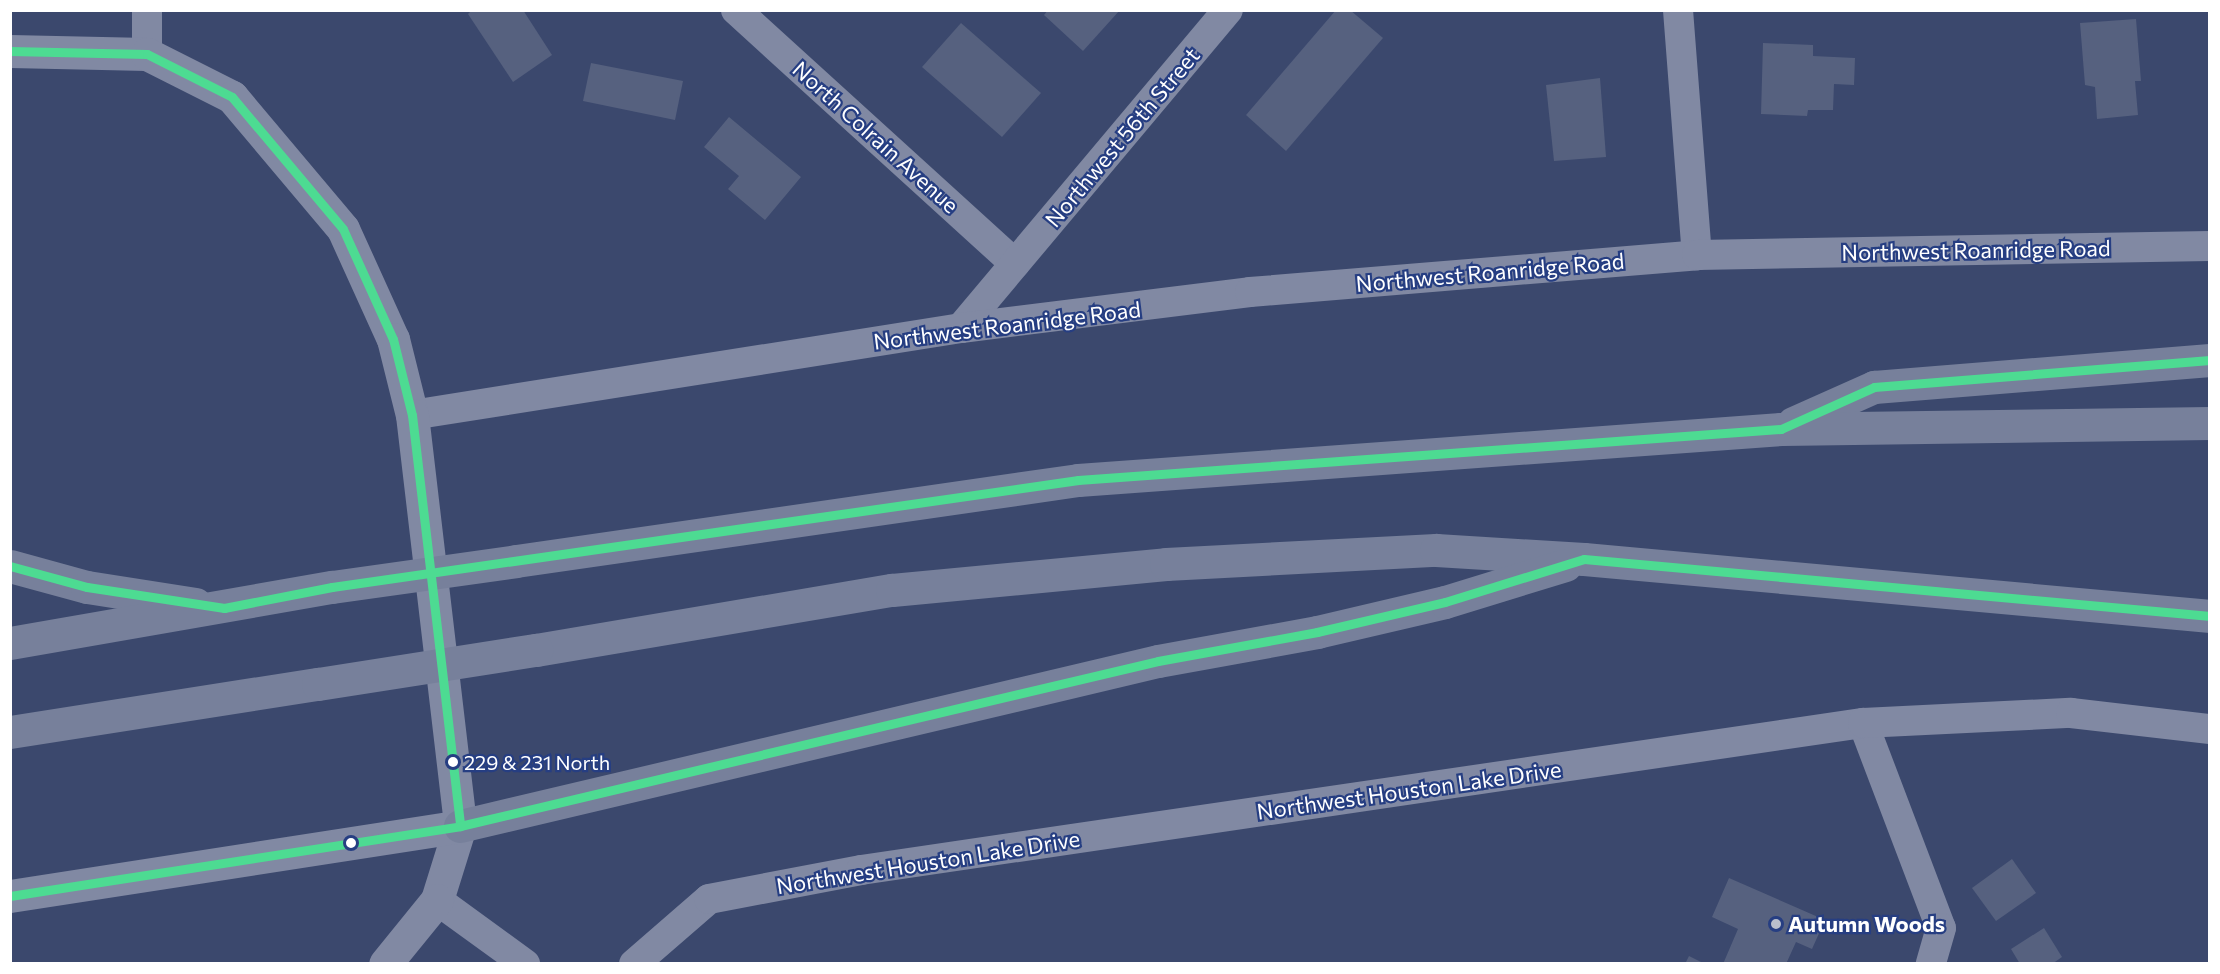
<!DOCTYPE html>
<style>
body{margin:0}
#map{position:relative;width:2220px;height:974px;overflow:hidden;background:#3b486d;font-family:Commissioner,sans-serif}
div>[style]{position:absolute}
[style*='--x']{left:calc(var(--x)*1px);top:calc(var(--y)*1px);width:calc(var(--w)*1px);rotate:calc(var(--a)*1deg)}
.building>*{inset:0;background:#56617f}
.minor>*{height:30px;margin:-15px;padding:0 15px;transform-origin:15px;border-radius:15px;background:#8189a3}
.tertiary>*{height:33px;margin:-16.5px;padding:0 16.5px;transform-origin:16.5px;border-radius:16.5px;background:#8189a3}
.motorway>*{height:33px;margin:-16.5px;padding:0 16.5px;transform-origin:16.5px;border-radius:16.5px;background:#77809b}
.motorway-bridge>*{height:33px;margin:-16.5px;padding:0 16.5px;transform-origin:16.5px;border-radius:16.5px;background:#77809b}
.bus-1>*{height:9px;margin:-4.5px;padding:0 4.5px;transform-origin:4.5px;border-radius:4.5px;background:#4ddb92}
.dots>*{width:16px;height:16px;translate:-50% -50%;box-sizing:border-box;border:3px solid #263e82;border-radius:50%}
span{translate:-50% -50%;white-space:nowrap;text-align:center;line-height:1.15;-webkit-text-stroke:4.5px #263e82;paint-order:stroke}
.bus-label{font-size:20px;color:#fff}
.left{translate:0 -50%;text-align:left}
.street-label{font-size:22px;color:#fff}
.poi-label{font-size:22px;color:#fff;font-weight:700}
.frame{position:absolute;inset:0;border:12px solid #fff;pointer-events:none}
</style>
<div id="map">
<div class="building">
<div style="clip-path:polygon(472px 10px,523px 10px,552px 55px,513px 82px,468px 14px)"></div>
<div style="clip-path:polygon(1048px 10px,1120px 10px,1083px 51px,1044px 15px)"></div>
<div style="clip-path:polygon(1336px 10px,1350px 10px,1383px 38px,1286px 151px,1246px 115px)"></div>
<div style="clip-path:polygon(2136px 19px,2141px 81px,2135px 81px,2138px 115px,2097px 119px,2095px 87px,2085px 85px,2080px 23px)"></div>
<div style="clip-path:polygon(961px 23px,1041px 93px,1002px 137px,922px 67px)"></div>
<div style="clip-path:polygon(1763px 43px,1813px 45px,1813px 56px,1855px 58px,1854px 85px,1834px 84px,1833px 110px,1808px 110px,1807px 116px,1761px 114px)"></div>
<div style="clip-path:polygon(591px 63px,683px 81px,675px 120px,583px 101px)"></div>
<div style="clip-path:polygon(1600px 78px,1606px 157px,1554px 161px,1546px 85px)"></div>
<div style="clip-path:polygon(729px 117px,801px 177px,765px 220px,728px 189px,739px 176px,704px 147px)"></div>
<div style="clip-path:polygon(2012px 859px,2036px 893px,1996px 921px,1972px 888px)"></div>
<div style="clip-path:polygon(1729px 878px,1825px 920px,1812px 949px,1796px 942px,1786px 964px,1723px 964px,1738px 929px,1712px 917px)"></div>
<div style="clip-path:polygon(2044px 928px,2062px 957px,2052px 964px,2020px 964px,2011px 949px)"></div>
<div style="clip-path:polygon(1689px 956px,1705px 964px,1685px 964px)"></div>
</div>
<div class="minor">
<div style="--x:147;--y:10;--w:44;--a:90"></div>
<div style="--x:736;--y:10;--w:377;--a:42.3"></div>
<div style="--x:1678;--y:10;--w:246;--a:85.6"></div>
<div style="--x:961;--y:328;--w:415;--a:-50"></div>
<div style="--x:412;--y:415;--w:556;--a:-9"></div>
<div style="--x:961;--y:328;--w:291;--a:-7.1"></div>
<div style="--x:1250;--y:292;--w:449;--a:-4.7"></div>
<div style="--x:1697;--y:255;--w:513;--a:-1.01"></div>
<div style="--x:1863;--y:723;--w:219;--a:69.2"></div>
<div style="--x:1941;--y:928;--w:37;--a:106"></div>
<div style="--x:437;--y:900;--w:109;--a:36"></div>
<div style="--x:634;--y:964;--w:99;--a:-40.9"></div>
<div style="--x:709;--y:899;--w:155;--a:-10.8"></div>
<div style="--x:861;--y:870;--w:1013;--a:-8.35"></div>
<div style="--x:1863;--y:723;--w:208;--a:-2.8"></div>
<div style="--x:2071;--y:713;--w:140;--a:6.6"></div>
</div>
<div class="tertiary">
<div style="--x:10;--y:51;--w:137;--a:1.3"></div>
<div style="--x:147;--y:54;--w:95;--a:26.8"></div>
<div style="--x:232;--y:97;--w:172;--a:49.9"></div>
<div style="--x:343;--y:229;--w:121;--a:65.6"></div>
<div style="--x:393;--y:339;--w:78;--a:76"></div>
<div style="--x:412;--y:415;--w:414;--a:83.3"></div>
<div style="--x:460;--y:826;--w:77;--a:107.3"></div>
<div style="--x:437;--y:900;--w:82;--a:129.1"></div>
<div style="--x:10;--y:896;--w:455;--a:-8.8"></div>
</div>
<div class="motorway">
<div style="--x:1793;--y:423;--w:89;--a:-24"></div>
<div style="--x:1874;--y:387;--w:337;--a:-4.6"></div>
<div style="--x:516;--y:561;--w:568;--a:-8.2"></div>
<div style="--x:1078;--y:480;--w:705;--a:-4.15"></div>
<div style="--x:1781;--y:429;--w:429;--a:-0.8"></div>
<div style="--x:10;--y:566;--w:80;--a:15.3"></div>
<div style="--x:87;--y:587;--w:110;--a:8.9"></div>
<div style="--x:10;--y:643;--w:327;--a:-9.9"></div>
<div style="--x:536;--y:650;--w:361;--a:-9.6"></div>
<div style="--x:892;--y:590;--w:275;--a:-5.4"></div>
<div style="--x:1166;--y:564;--w:270;--a:-3"></div>
<div style="--x:1436;--y:550;--w:148;--a:3.5"></div>
<div style="--x:1584;--y:559;--w:629;--a:5.2"></div>
<div style="--x:10;--y:732;--w:312;--a:-8.9"></div>
<div style="--x:460;--y:826;--w:717;--a:-13.3"></div>
<div style="--x:1158;--y:661;--w:162;--a:-10.3"></div>
<div style="--x:1317;--y:632;--w:131;--a:-13.2"></div>
<div style="--x:1445;--y:602;--w:126;--a:-17.1"></div>
</div>
<div class="motorway-bridge">
<div style="--x:332;--y:587;--w:186;--a:-8"></div>
<div style="--x:318;--y:684;--w:221;--a:-8.9"></div>
</div>
<div class="bus-1">
<div style="--x:10;--y:51;--w:137;--a:1.3"></div>
<div style="--x:147;--y:54;--w:95;--a:26.8"></div>
<div style="--x:232;--y:97;--w:172;--a:49.9"></div>
<div style="--x:343;--y:229;--w:121;--a:65.6"></div>
<div style="--x:393;--y:339;--w:78;--a:76"></div>
<div style="--x:412;--y:415;--w:414;--a:83.3"></div>
<div style="--x:10;--y:566;--w:80;--a:15.3"></div>
<div style="--x:87;--y:587;--w:139;--a:8.7"></div>
<div style="--x:224;--y:608;--w:110;--a:-11"></div>
<div style="--x:332;--y:587;--w:754;--a:-8.16"></div>
<div style="--x:1078;--y:480;--w:705;--a:-4.15"></div>
<div style="--x:1781;--y:429;--w:102;--a:-24.3"></div>
<div style="--x:1874;--y:387;--w:337;--a:-4.6"></div>
<div style="--x:10;--y:896;--w:455;--a:-8.8"></div>
<div style="--x:460;--y:826;--w:717;--a:-13.3"></div>
<div style="--x:1158;--y:661;--w:162;--a:-10.3"></div>
<div style="--x:1317;--y:632;--w:131;--a:-13.2"></div>
<div style="--x:1445;--y:602;--w:145;--a:-17.2"></div>
<div style="--x:1584;--y:559;--w:629;--a:5.2"></div>
</div>
<div class="dots">
<div style="left:453px;top:762px;background:#fff"></div>
<div style="left:351px;top:843px;background:#fff"></div>
<div style="left:1776px;top:924px;background:#babfcc"></div>
</div>
<div class="bus-label">
<span class="left" style="left:464px;top:762px">229 &amp; 231 North</span>
</div>
<div class="street-label">
<span style="left:876px;top:137px;rotate:42deg">North Colrain Avenue</span>
<span style="left:1122px;top:137px;rotate:-50deg">Northwest 56th Street</span>
<span style="left:1976px;top:250px;rotate:-1deg">Northwest Roanridge Road</span>
<span style="left:1490px;top:272px;rotate:-5deg">Northwest Roanridge Road</span>
<span style="left:1007px;top:325px;rotate:-7deg">Northwest Roanridge Road</span>
<span style="left:1409px;top:790px;rotate:-8deg">Northwest Houston Lake Drive</span>
<span style="left:928px;top:862px;rotate:-9deg">Northwest Houston Lake Drive</span>
</div>
<div class="poi-label">
<span class="left" style="left:1788px;top:924px">Autumn Woods</span>
</div>
<div class="frame"></div>
</div>
